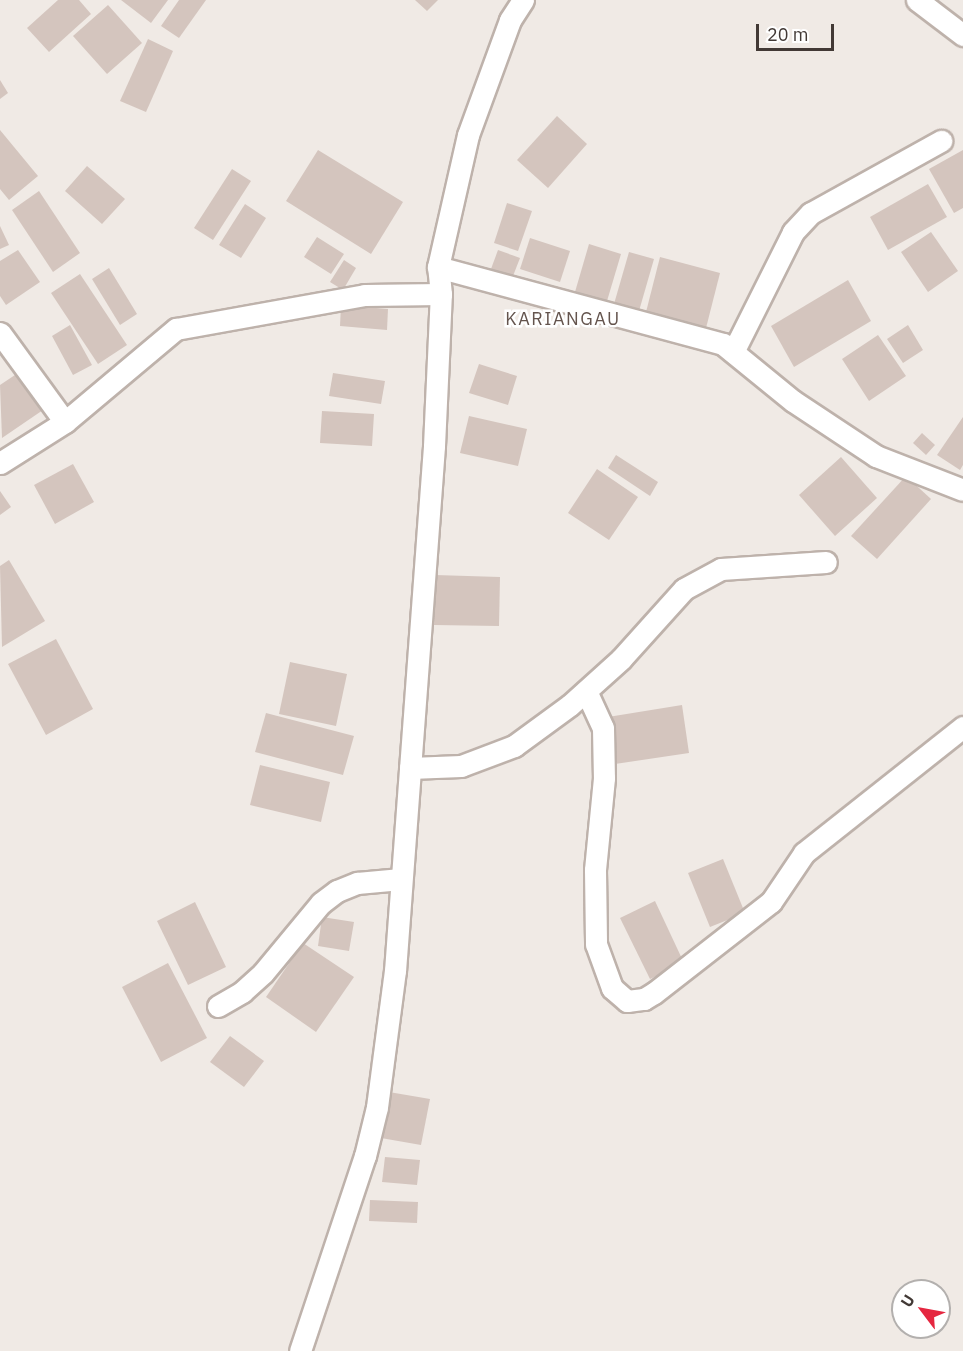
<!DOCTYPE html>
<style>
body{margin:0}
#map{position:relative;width:963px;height:1351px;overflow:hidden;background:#f0eae5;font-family:"IBM Plex Sans",sans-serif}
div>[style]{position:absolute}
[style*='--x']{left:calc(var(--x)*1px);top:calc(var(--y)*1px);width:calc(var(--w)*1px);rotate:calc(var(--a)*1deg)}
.building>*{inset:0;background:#d4c5be}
.roads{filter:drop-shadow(2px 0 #beb2ab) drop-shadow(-2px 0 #beb2ab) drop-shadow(0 2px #beb2ab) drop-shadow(0 -2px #beb2ab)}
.minor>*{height:21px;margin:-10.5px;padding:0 10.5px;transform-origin:10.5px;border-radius:10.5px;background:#fff}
span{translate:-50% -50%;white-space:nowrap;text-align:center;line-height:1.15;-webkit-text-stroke:5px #fff;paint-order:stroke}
.quarter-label{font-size:18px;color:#64544d;letter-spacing:1.5px}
.north{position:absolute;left:891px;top:1279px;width:60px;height:60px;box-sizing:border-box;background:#fff;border:2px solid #b3b0ae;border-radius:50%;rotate:302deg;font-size:16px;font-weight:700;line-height:24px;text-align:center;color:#423935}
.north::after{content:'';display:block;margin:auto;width:21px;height:27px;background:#e52740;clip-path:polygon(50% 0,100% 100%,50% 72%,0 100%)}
.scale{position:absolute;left:756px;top:24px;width:78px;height:27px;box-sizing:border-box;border:3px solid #423935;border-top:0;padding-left:8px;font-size:18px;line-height:21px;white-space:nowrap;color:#423935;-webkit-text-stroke:4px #fff;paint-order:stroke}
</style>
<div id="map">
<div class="building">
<div style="clip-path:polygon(58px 0,79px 0,91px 14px,49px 52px,27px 28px)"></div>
<div style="clip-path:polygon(121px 0,168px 0,151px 23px)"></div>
<div style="clip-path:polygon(179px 0,206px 0,179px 38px,161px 26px)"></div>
<div style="clip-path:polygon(415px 0,438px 0,427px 11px)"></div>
<div style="clip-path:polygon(108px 5px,142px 43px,107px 74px,73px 36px)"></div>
<div style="clip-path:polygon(148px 39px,173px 51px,146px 112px,120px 101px)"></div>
<div style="clip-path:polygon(0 80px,8px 93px,0 99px)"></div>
<div style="clip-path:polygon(557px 116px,587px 144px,548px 188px,517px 160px)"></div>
<div style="clip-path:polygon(0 130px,38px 176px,9px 200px,0 189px)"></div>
<div style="clip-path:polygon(318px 150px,403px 202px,371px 254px,286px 201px)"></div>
<div style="clip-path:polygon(963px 150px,963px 208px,954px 213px,929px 169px)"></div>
<div style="clip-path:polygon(87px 166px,125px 199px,102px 224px,65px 191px)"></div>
<div style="clip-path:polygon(232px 169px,251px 181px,213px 240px,194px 228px)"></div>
<div style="clip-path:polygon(928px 184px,947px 217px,888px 250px,870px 217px)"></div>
<div style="clip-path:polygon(39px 191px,80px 253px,53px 272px,12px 210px)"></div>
<div style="clip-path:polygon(507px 203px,532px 211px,518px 251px,494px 243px)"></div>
<div style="clip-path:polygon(245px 204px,266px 218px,241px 258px,219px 245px)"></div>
<div style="clip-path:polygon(0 226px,9px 245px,0 249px)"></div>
<div style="clip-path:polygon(931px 232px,958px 271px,928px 292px,901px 252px)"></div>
<div style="clip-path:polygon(317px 237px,344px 254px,331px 274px,304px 257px)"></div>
<div style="clip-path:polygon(530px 238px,570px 251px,560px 282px,520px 269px)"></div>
<div style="clip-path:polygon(589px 244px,621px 254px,607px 301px,575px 292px)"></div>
<div style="clip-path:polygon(18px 250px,40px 282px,6px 305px,0 296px,0 261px)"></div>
<div style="clip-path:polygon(498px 250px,520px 258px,513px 276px,491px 269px)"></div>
<div style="clip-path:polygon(629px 252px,654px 259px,639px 311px,614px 304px)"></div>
<div style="clip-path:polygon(660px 257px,720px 273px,705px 332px,645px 316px)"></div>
<div style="clip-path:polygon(344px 260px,356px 268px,343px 290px,330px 282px)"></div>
<div style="clip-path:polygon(109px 268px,137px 314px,120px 325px,92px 279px)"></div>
<div style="clip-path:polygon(80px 274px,127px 345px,98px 364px,51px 293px)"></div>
<div style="clip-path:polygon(848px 280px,871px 321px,794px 367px,771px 326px)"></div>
<div style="clip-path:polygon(341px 305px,388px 309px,387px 330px,340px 326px)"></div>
<div style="clip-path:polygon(70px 325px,92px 365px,73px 375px,52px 336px)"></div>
<div style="clip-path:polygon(908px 325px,923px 350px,903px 363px,887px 339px)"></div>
<div style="clip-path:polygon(878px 335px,906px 376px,869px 401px,842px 359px)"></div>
<div style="clip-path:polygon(479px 364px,517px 376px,508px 405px,469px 393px)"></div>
<div style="clip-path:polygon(18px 373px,43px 410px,2px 438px,0 385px)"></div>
<div style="clip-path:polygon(333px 373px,385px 381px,381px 404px,329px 396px)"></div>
<div style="clip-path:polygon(322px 411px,374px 414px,372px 446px,320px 443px)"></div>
<div style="clip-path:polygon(469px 416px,527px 429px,518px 466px,460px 453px)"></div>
<div style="clip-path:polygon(963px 417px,963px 465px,960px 470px,937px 455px)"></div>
<div style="clip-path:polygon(922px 433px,935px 445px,926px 455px,913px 443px)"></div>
<div style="clip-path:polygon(616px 455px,658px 482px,650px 496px,608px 468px)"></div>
<div style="clip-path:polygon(841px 457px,877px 498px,835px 536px,799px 495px)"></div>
<div style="clip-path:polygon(73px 464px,94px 502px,55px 524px,34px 485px)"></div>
<div style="clip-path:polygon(597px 469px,638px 497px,609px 540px,568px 513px)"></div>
<div style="clip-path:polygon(906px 476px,931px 499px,877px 559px,851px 536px)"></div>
<div style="clip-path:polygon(0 491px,11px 507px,0 515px)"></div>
<div style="clip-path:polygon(9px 560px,45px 621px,2px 647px,0 566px)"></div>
<div style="clip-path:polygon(435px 575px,500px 577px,499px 626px,434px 625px)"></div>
<div style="clip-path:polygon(56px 639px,93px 709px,46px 735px,8px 664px)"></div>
<div style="clip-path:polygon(290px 662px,347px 674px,336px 726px,279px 714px)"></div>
<div style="clip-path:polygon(682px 705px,689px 753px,615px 764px,608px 717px)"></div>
<div style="clip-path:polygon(266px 713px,354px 736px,343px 775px,255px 752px)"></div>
<div style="clip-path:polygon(260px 765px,330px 782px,321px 822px,250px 805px)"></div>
<div style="clip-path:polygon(723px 859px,745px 913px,710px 927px,688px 873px)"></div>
<div style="clip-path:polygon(655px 901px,684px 963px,650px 979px,620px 918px)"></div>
<div style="clip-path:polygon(195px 902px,226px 967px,188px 985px,157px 921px)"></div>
<div style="clip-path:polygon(322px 917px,354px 922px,349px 951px,318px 946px)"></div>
<div style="clip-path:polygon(303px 943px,354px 977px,316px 1032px,266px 997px)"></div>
<div style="clip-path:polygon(168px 963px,207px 1038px,161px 1062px,122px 987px)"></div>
<div style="clip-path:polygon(230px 1036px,264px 1061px,244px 1087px,210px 1062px)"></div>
<div style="clip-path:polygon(389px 1092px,430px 1099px,421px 1145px,381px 1138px)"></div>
<div style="clip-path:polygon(385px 1157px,420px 1160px,417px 1185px,382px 1182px)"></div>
<div style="clip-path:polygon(370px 1200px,418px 1202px,417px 1223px,369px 1221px)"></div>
</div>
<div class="roads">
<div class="minor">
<div style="--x:917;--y:0;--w:58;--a:37.3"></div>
<div style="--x:438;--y:267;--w:295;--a:15.1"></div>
<div style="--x:723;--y:344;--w:90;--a:39.2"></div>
<div style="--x:793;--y:401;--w:100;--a:33.5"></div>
<div style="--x:876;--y:456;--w:93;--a:21.3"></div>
<div style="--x:0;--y:333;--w:110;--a:53.9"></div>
<div style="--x:733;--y:352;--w:134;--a:-63.4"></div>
<div style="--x:793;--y:232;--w:26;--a:-47"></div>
<div style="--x:811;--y:213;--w:149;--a:-29"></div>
<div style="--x:0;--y:463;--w:77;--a:-32.2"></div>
<div style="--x:65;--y:422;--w:145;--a:-40"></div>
<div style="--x:176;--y:329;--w:192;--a:-10.2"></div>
<div style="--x:365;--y:295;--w:76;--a:-0.8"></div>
<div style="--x:586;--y:691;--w:41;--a:65.3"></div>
<div style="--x:603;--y:728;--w:50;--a:88.9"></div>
<div style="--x:604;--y:778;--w:92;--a:95.6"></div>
<div style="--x:595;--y:870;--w:74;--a:89.2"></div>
<div style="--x:596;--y:944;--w:47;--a:70"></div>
<div style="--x:612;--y:988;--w:20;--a:41"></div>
<div style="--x:627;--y:1001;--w:17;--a:-7"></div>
<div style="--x:644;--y:999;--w:12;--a:-31"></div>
<div style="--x:654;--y:993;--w:148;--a:-37.9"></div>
<div style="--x:771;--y:902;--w:59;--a:-56"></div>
<div style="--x:804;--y:853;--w:203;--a:-38.4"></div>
<div style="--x:410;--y:768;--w:51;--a:-2.2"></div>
<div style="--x:461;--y:766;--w:57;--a:-20.7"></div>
<div style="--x:514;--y:746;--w:69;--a:-36.2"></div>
<div style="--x:570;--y:705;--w:69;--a:-42"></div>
<div style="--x:621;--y:659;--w:94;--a:-48"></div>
<div style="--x:684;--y:589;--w:42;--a:-28.4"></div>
<div style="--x:721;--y:569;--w:105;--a:-3.8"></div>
<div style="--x:218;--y:1006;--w:28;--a:-30"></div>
<div style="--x:242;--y:992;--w:28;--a:-42"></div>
<div style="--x:263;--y:973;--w:91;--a:-50.4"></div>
<div style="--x:321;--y:903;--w:20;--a:-37"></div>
<div style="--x:337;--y:891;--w:22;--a:-22"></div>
<div style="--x:357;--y:883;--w:44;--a:-5.2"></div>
<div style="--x:300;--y:1351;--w:206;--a:-71.6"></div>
<div style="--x:365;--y:1156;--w:50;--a:-76.2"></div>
<div style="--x:377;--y:1107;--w:137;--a:-82.5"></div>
<div style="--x:395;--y:971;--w:526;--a:-85.75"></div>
<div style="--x:434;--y:446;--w:152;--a:-87.4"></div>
<div style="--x:441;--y:294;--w:27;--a:-96"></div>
<div style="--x:438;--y:267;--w:135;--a:-77.2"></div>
<div style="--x:468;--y:135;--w:122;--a:-69.9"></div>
<div style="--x:510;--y:20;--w:24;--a:-57"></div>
</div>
</div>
<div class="quarter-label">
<span style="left:563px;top:319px">KARIANGAU</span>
</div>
<div class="north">U</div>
<div class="scale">20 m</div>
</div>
